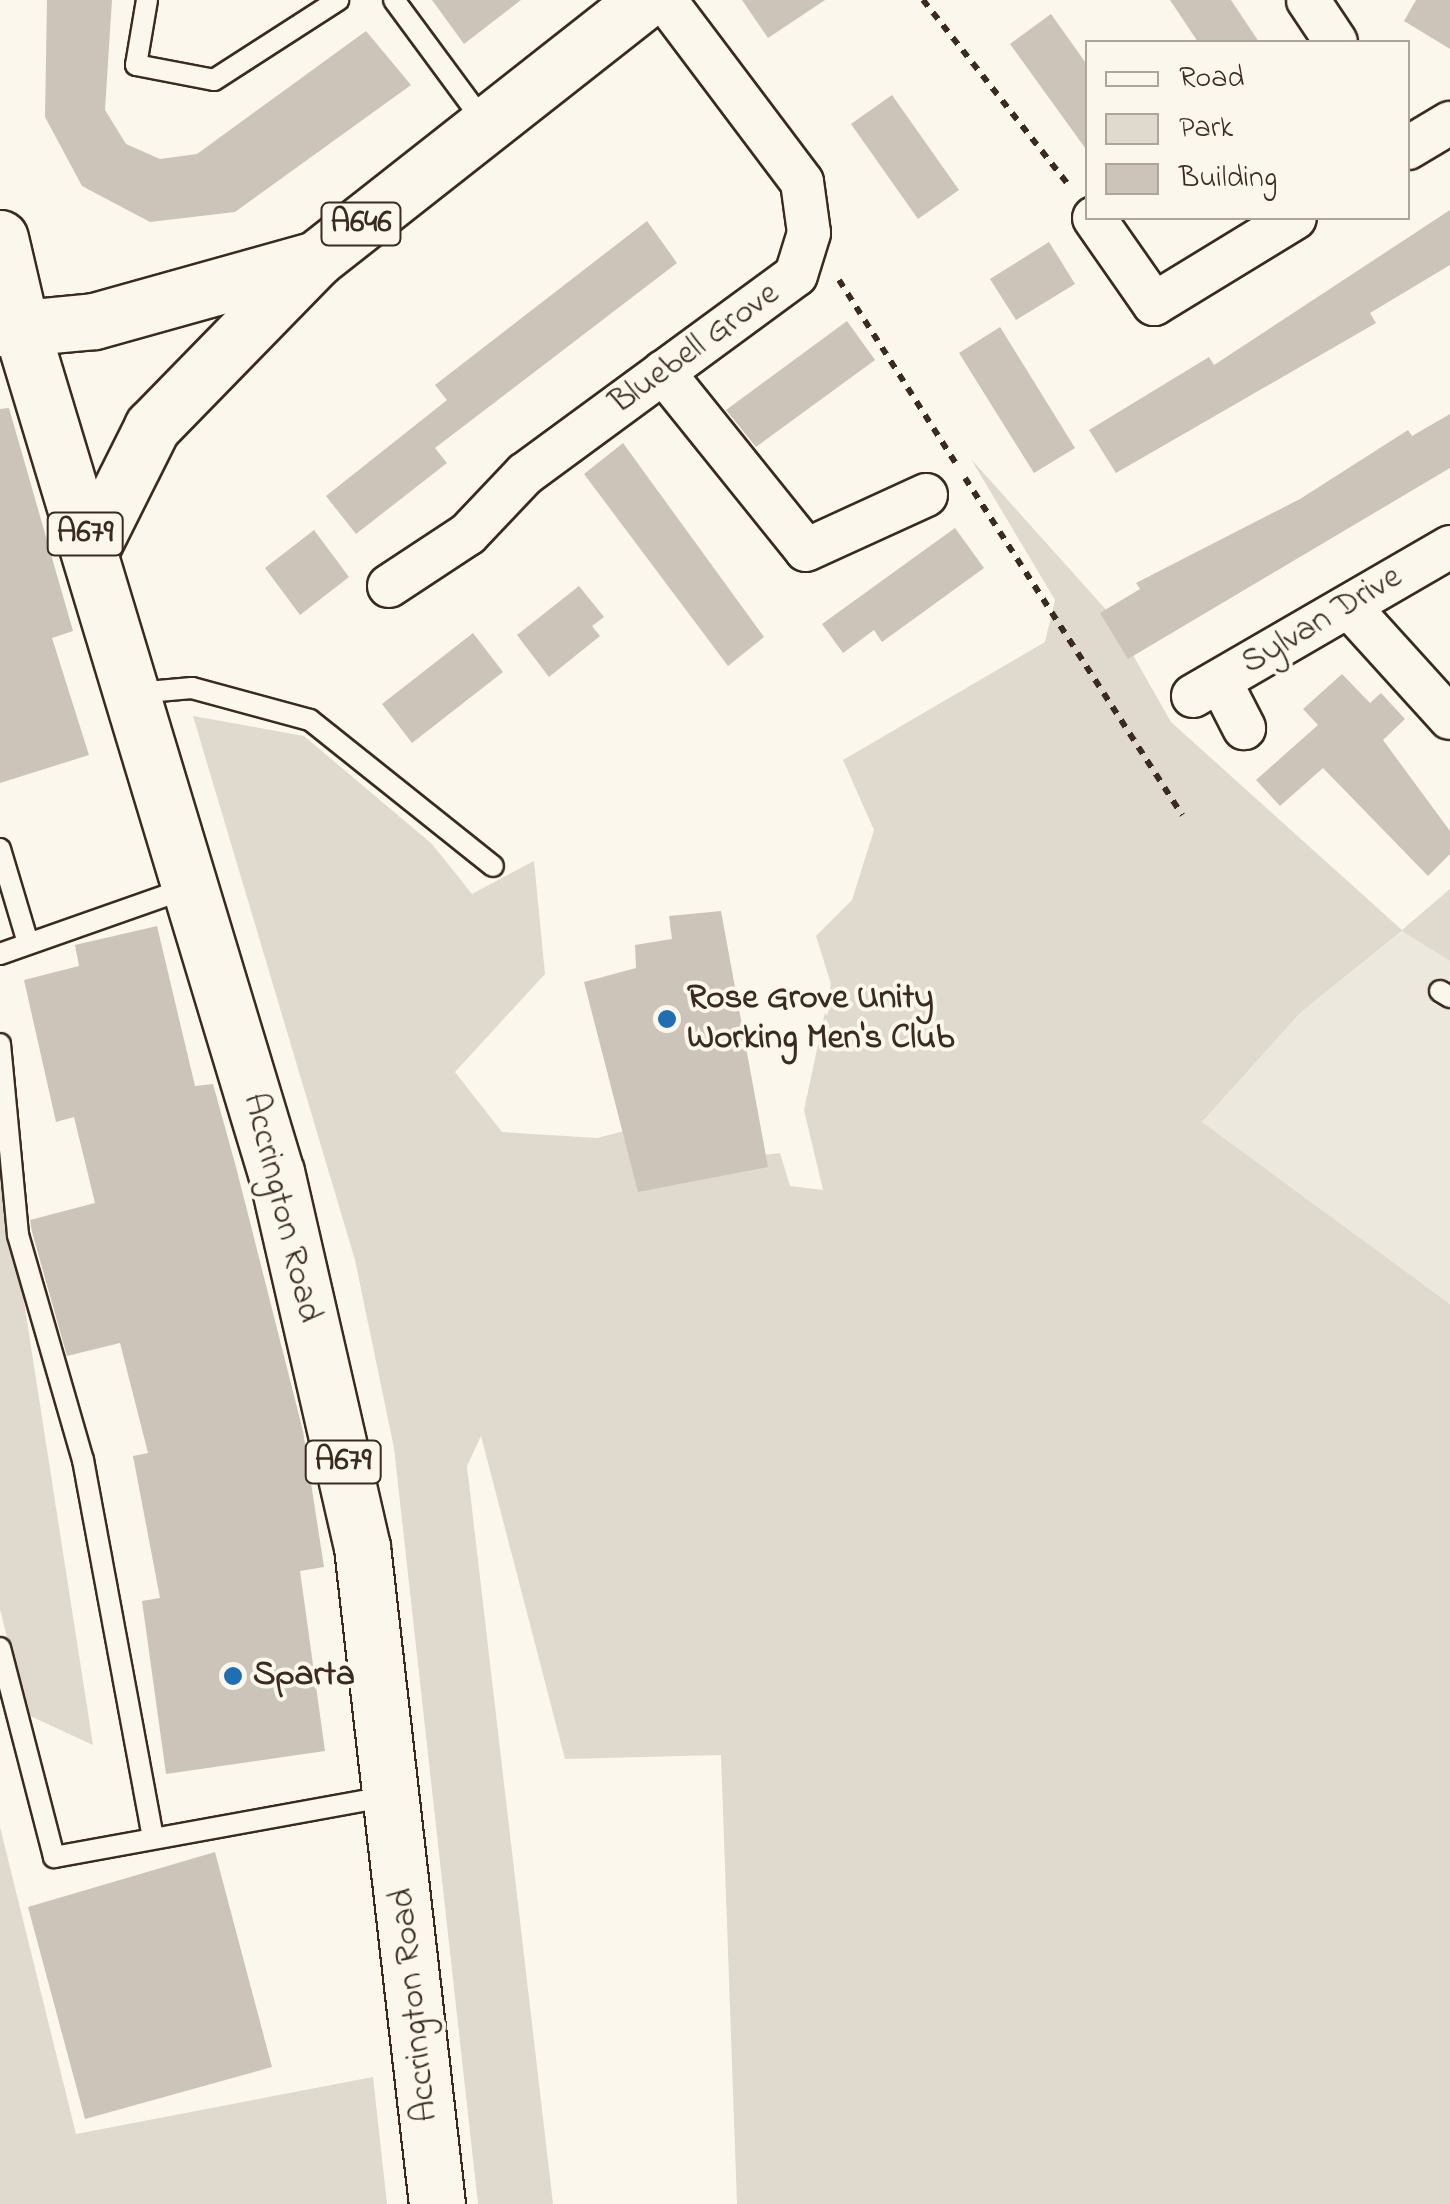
<!DOCTYPE html>
<style>
body{margin:0}
#map{position:relative;width:1450px;height:2204px;overflow:hidden;background:#fbf7ec;font-family:"Indie Flower",sans-serif}
div>[style]{position:absolute}
[style*='--x']{left:calc(var(--x)*1px);top:calc(var(--y)*1px);width:calc(var(--w)*1px);rotate:calc(var(--a)*1deg)}
.built>*{inset:0;background:#ede8dd}
.green>*{inset:0;background:#dfd9ce}
.building>*{inset:0;background:#ccc4b9}
.path>*{height:6px;margin-top:-3px;transform-origin:0;background:repeating-linear-gradient(90deg,#3b2a1e 0 8px,transparent 0 16px)}
.roads{filter:drop-shadow(2px 0 #3b2a1e) drop-shadow(-2px 0 #3b2a1e) drop-shadow(0 2px #3b2a1e) drop-shadow(0 -2px #3b2a1e)}
.service>*{height:20px;margin:-10px;padding:0 10px;transform-origin:10px;border-radius:10px;background:#fbf7ec}
.minor>*{height:42px;margin:-21px;padding:0 21px;transform-origin:21px;border-radius:21px;background:#fbf7ec}
.primary>*{height:55px;margin:-27.5px;padding:0 27.5px;transform-origin:27.5px;border-radius:27.5px;background:#fbf7ec}
.trunk>*{height:55px;margin:-27.5px;padding:0 27.5px;transform-origin:27.5px;border-radius:27.5px;background:#fbf7ec}
.dots>*{width:28px;height:28px;translate:-50% -50%;box-sizing:border-box;border:5px solid #fbf7ec;border-radius:50%}
span{translate:-50% -50%;white-space:nowrap;text-align:center;line-height:1.15;-webkit-text-stroke:8px #fbf7ec;paint-order:stroke}
.shield-label span{padding:2px 8px;background:#fbf7ec;border:2px solid;border-radius:8px;-webkit-text-stroke-width:0}
.shield-label{font-size:32px;color:#3b2a1e;font-weight:700}
.street-label{font-size:35px;color:#3b2a1e}
.poi-label{font-size:35px;color:#3b2a1e;font-weight:700}
.left{translate:0 -50%;text-align:left}
.legend{position:absolute;left:1085px;top:40px;width:325px;height:180px;box-sizing:border-box;background:#fbf7ec;border:2px solid #aea59a;margin:0;padding:12px 18px;list-style:none;font-size:30px;color:#3b2a1e}
.legend li{display:flex;align-items:center;gap:20px;height:50px}
.legend b{width:50px;border:2px solid #aea59a}
</style>
<div id="map">
<div class="built">
<div style="clip-path:polygon(1403px 931px,1450px 961px,1450px 1304px,1202px 1122px,1300px 1013px)"></div>
</div>
<div class="green">
<div style="clip-path:polygon(971px 459px,1109px 613px,1171px 722px,1402px 930px,1450px 889px,1450px 961px,1402px 931px,1300px 1013px,1202px 1122px,1450px 1304px,1450px 2204px,737px 2204px,721px 1755px,565px 1759px,481px 1436px,467px 1466px,553px 2204px,478px 2204px,394px 1448px,355px 1260px,193px 716px,304px 736px,432px 844px,472px 894px,534px 861px,545px 974px,455px 1072px,502px 1132px,597px 1138px,640px 1127px,657px 1166px,780px 1153px,790px 1186px,823px 1190px,804px 1110px,831px 984px,816px 936px,852px 900px,874px 830px,843px 760px,1045px 642px,1055px 600px)"></div>
<div style="clip-path:polygon(0 1148px,93px 1745px,26px 1714px,0 1609px)"></div>
<div style="clip-path:polygon(0 1827px,76px 2134px,373px 2077px,387px 2204px,0 2204px)"></div>
</div>
<div class="building">
<div style="clip-path:polygon(47px 0,112px 0,105px 110px,126px 144px,160px 159px,197px 154px,366px 31px,411px 85px,235px 212px,150px 222px,82px 186px,45px 117px)"></div>
<div style="clip-path:polygon(432px 0,521px 0,464px 44px)"></div>
<div style="clip-path:polygon(742px 0,825px 0,768px 38px)"></div>
<div style="clip-path:polygon(1170px 0,1231px 0,1259px 42px,1198px 42px)"></div>
<div style="clip-path:polygon(1416px 0,1450px 0,1450px 49px,1404px 21px)"></div>
<div style="clip-path:polygon(1051px 14px,1088px 66px,1088px 152px,1010px 44px)"></div>
<div style="clip-path:polygon(892px 95px,959px 190px,918px 219px,851px 124px)"></div>
<div style="clip-path:polygon(1450px 210px,1450px 265px,1370px 313px,1376px 323px,1116px 473px,1089px 430px,1209px 357px,1214px 365px)"></div>
<div style="clip-path:polygon(647px 221px,677px 263px,435px 448px,447px 463px,356px 534px,326px 496px,447px 400px,435px 385px)"></div>
<div style="clip-path:polygon(1049px 242px,1075px 284px,1016px 320px,990px 279px)"></div>
<div style="clip-path:polygon(847px 321px,875px 360px,756px 447px,726px 410px)"></div>
<div style="clip-path:polygon(1000px 327px,1075px 448px,1034px 473px,959px 353px)"></div>
<div style="clip-path:polygon(9px 408px,73px 631px,52px 638px,89px 755px,0 783px,0 409px)"></div>
<div style="clip-path:polygon(1450px 414px,1450px 468px,1128px 659px,1100px 613px,1140px 589px,1136px 583px,1300px 499px,1408px 430px,1412px 436px)"></div>
<div style="clip-path:polygon(623px 443px,764px 637px,728px 666px,584px 474px)"></div>
<div style="clip-path:polygon(955px 528px,984px 568px,882px 642px,874px 630px,843px 653px,822px 624px)"></div>
<div style="clip-path:polygon(314px 530px,349px 577px,300px 615px,265px 568px)"></div>
<div style="clip-path:polygon(579px 586px,604px 617px,592px 626px,600px 636px,549px 677px,517px 635px)"></div>
<div style="clip-path:polygon(473px 633px,503px 672px,412px 743px,382px 704px)"></div>
<div style="clip-path:polygon(1342px 674px,1370px 703px,1381px 693px,1405px 719px,1383px 740px,1450px 831px,1450px 854px,1428px 876px,1323px 768px,1280px 806px,1256px 780px,1318px 725px,1303px 709px)"></div>
<div style="clip-path:polygon(721px 911px,768px 1167px,638px 1192px,584px 982px,636px 968px,635px 945px,672px 939px,669px 916px)"></div>
<div style="clip-path:polygon(157px 926px,195px 1086px,213px 1084px,236px 1167px,303px 1431px,324px 1567px,300px 1571px,325px 1751px,166px 1774px,142px 1601px,160px 1598px,133px 1456px,148px 1453px,120px 1343px,67px 1356px,32px 1232px,30px 1220px,95px 1203px,74px 1117px,56px 1122px,24px 980px,79px 966px,75px 945px)"></div>
<div style="clip-path:polygon(215px 1852px,272px 2067px,85px 2119px,28px 1907px)"></div>
</div>
<div class="path">
<div style="--x:923;--y:0;--w:239;--a:51.8"></div>
<div style="--x:839;--y:280;--w:218;--a:57.5"></div>
<div style="--x:965;--y:478;--w:401;--a:57.2"></div>
</div>
<div class="roads">
<div class="service">
<div style="--x:147;--y:0;--w:66;--a:99.6"></div>
<div style="--x:136;--y:65;--w:79;--a:10.9"></div>
<div style="--x:214;--y:80;--w:148;--a:-32.8"></div>
<div style="--x:394;--y:0;--w:155;--a:53.6"></div>
<div style="--x:136;--y:693;--w:56;--a:-5.1"></div>
<div style="--x:192;--y:688;--w:122;--a:15.2"></div>
<div style="--x:310;--y:720;--w:234;--a:38.6"></div>
<div style="--x:0;--y:849;--w:98;--a:73.4"></div>
<div style="--x:0;--y:954;--w:198;--a:-19.4"></div>
<div style="--x:1440;--y:991;--w:12;--a:31"></div>
<div style="--x:0;--y:1044;--w:192;--a:84.6"></div>
<div style="--x:18;--y:1235;--w:234;--a:73.9"></div>
<div style="--x:83;--y:1460;--w:384;--a:79.5"></div>
<div style="--x:0;--y:1648;--w:216;--a:75.5"></div>
<div style="--x:54;--y:1857;--w:341;--a:-10.3"></div>
</div>
<div class="minor">
<div style="--x:1308;--y:0;--w:50;--a:56.3"></div>
<div style="--x:1408;--y:148;--w:49;--a:-30.8"></div>
<div style="--x:1094;--y:218;--w:105;--a:55.1"></div>
<div style="--x:1154;--y:304;--w:165;--a:-31.4"></div>
<div style="--x:663;--y:372;--w:228;--a:51.2"></div>
<div style="--x:806;--y:550;--w:132;--a:-24.6"></div>
<div style="--x:389;--y:586;--w:95;--a:-33.4"></div>
<div style="--x:468;--y:534;--w:83;--a:-46.5"></div>
<div style="--x:525;--y:474;--w:336;--a:-36.3"></div>
<div style="--x:796;--y:275;--w:44;--a:-72.8"></div>
<div style="--x:809;--y:233;--w:51;--a:-97.8"></div>
<div style="--x:802;--y:182;--w:228;--a:-127"></div>
<div style="--x:1351;--y:609;--w:147;--a:47.8"></div>
<div style="--x:1220;--y:681;--w:53;--a:62.9"></div>
<div style="--x:1193;--y:696;--w:297;--a:-30.1"></div>
</div>
<div class="primary">
<div style="--x:0;--y:238;--w:92;--a:76.9"></div>
<div style="--x:21;--y:328;--w:21;--a:180"></div>
</div>
<div class="trunk">
<div style="--x:90;--y:551;--w:139;--a:-63.4"></div>
<div style="--x:152;--y:427;--w:232;--a:-45.7"></div>
<div style="--x:437;--y:2204;--w:661;--a:-96.51"></div>
<div style="--x:362;--y:1547;--w:384;--a:-102.9"></div>
<div style="--x:276;--y:1173;--w:883;--a:-106.79"></div>
<div style="--x:21;--y:328;--w:73;--a:-5.5"></div>
<div style="--x:94;--y:321;--w:230;--a:-15.6"></div>
<div style="--x:316;--y:259;--w:419;--a:-38.2"></div>
</div>
</div>
<div class="dots">
<div style="left:667px;top:1019px;background:#1f6fb2"></div>
<div style="left:233px;top:1676px;background:#1f6fb2"></div>
</div>
<div class="shield-label">
<span style="left:361px;top:224px">A646</span>
<span style="left:85px;top:534px">A679</span>
<span style="left:343px;top:1462px">A679</span>
</div>
<div class="street-label">
<span style="left:695px;top:349px;rotate:-36deg">Bluebell Grove</span>
<span style="left:1322px;top:621px;rotate:-31deg">Sylvan Drive</span>
<span style="left:281px;top:1208px;rotate:76deg">Accrington Road</span>
<span style="left:415px;top:2005px;rotate:-96deg">Accrington Road</span>
</div>
<div class="poi-label">
<span class="left" style="left:687px;top:1019px">Rose Grove Unity<br>Working Men's Club</span>
<span class="left" style="left:253px;top:1676px">Sparta</span>
</div>
<ul class="legend">
<li><b style="height:12px;background:#fbf7ec"></b>Road</li>
<li><b style="height:28px;background:#dfd9ce"></b>Park</li>
<li><b style="height:28px;background:#ccc4b9"></b>Building</li>
</ul>
</div>
